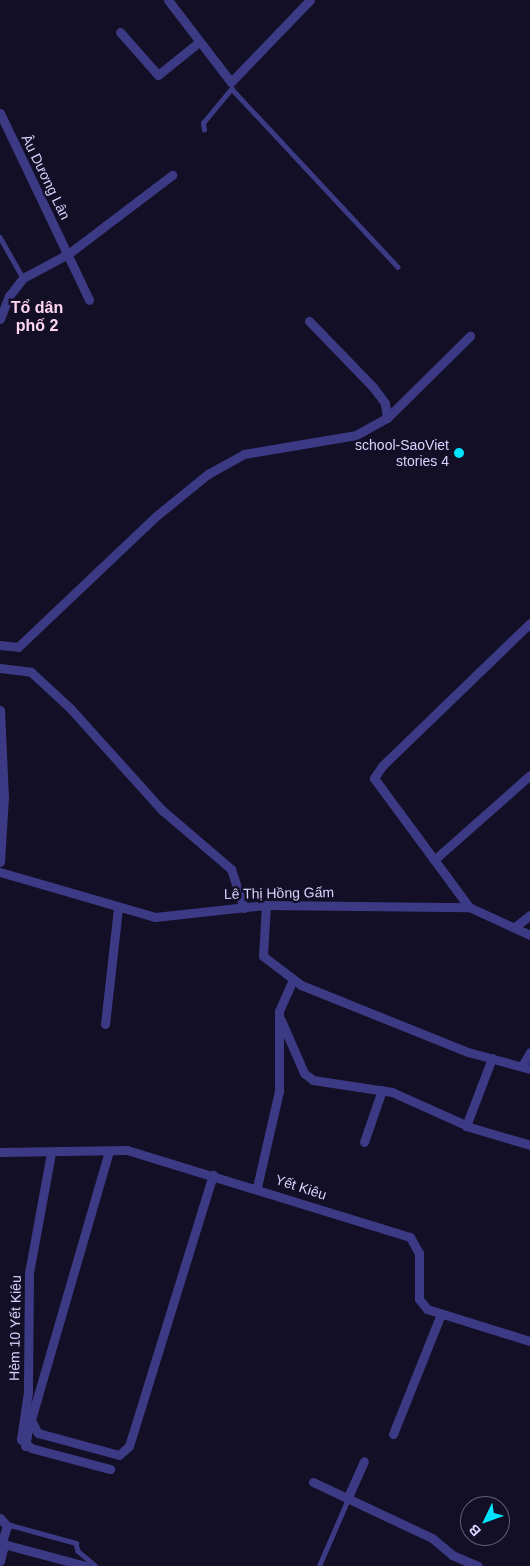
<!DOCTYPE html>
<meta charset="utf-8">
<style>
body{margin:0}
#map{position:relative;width:530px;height:1566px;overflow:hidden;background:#130f26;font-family:Helvetica,sans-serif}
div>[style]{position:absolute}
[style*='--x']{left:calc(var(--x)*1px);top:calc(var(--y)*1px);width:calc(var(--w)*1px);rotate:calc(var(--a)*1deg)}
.lane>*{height:4.5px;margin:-2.25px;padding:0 2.25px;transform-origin:2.25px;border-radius:2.25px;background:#3d3a85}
.street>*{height:9px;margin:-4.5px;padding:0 4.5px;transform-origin:4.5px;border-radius:4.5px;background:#3d3a85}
.dots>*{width:14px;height:14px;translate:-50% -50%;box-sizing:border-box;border:2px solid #130f26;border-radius:50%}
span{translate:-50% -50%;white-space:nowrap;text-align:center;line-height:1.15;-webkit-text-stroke:5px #130f26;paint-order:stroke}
.street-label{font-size:14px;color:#d9d4ff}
.poi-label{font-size:14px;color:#d9d4ff}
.right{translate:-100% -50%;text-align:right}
.quarter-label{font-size:16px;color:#ffd6f0;font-weight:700}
.north{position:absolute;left:460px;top:1496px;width:50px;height:50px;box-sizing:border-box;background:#130f26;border:1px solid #625e7d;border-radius:50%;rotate:228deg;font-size:14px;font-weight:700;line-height:20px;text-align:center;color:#d9d4ff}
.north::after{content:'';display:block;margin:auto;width:18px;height:22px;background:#00e5ff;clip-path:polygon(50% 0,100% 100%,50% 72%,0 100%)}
</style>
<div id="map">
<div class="lane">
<div style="--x:232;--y:89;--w:243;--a:47"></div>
<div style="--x:204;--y:130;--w:7;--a:-98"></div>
<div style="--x:203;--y:123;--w:45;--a:-50.4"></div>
<div style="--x:0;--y:237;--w:47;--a:60.7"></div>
<div style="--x:7;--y:1524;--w:72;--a:15.4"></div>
<div style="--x:76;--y:1543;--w:8;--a:76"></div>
<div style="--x:78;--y:1551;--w:23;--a:40"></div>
<div style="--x:319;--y:1566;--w:73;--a:-66.6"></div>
</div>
<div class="street">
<div style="--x:168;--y:0;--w:103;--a:52.5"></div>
<div style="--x:231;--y:82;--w:114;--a:-46.1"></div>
<div style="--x:120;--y:32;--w:57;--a:48.5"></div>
<div style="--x:158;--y:75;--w:51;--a:-38.7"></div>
<div style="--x:0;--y:113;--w:207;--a:64.5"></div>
<div style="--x:0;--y:319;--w:25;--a:-69"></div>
<div style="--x:9;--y:296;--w:23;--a:-52"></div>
<div style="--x:23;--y:278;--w:51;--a:-28.1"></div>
<div style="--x:68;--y:254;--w:131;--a:-37.2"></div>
<div style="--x:387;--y:418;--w:117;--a:-44.7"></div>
<div style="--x:0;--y:645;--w:18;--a:6"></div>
<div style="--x:18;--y:647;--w:189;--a:-43.5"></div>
<div style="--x:155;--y:517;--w:68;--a:-39.1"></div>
<div style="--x:208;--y:474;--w:41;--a:-29.1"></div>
<div style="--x:244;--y:454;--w:114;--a:-9.6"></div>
<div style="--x:356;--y:435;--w:35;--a:-29"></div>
<div style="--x:387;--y:418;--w:15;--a:-98"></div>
<div style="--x:385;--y:403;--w:20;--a:-127"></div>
<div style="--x:373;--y:387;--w:92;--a:-134.1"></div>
<div style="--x:0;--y:668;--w:31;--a:7"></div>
<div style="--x:31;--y:672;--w:53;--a:42.7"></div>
<div style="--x:70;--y:708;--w:137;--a:48"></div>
<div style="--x:162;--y:810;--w:91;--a:40.5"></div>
<div style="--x:231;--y:869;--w:41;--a:71.6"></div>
<div style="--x:0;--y:710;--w:87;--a:87.4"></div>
<div style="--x:4;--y:797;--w:65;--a:93.5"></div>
<div style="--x:434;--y:860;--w:128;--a:-41.5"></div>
<div style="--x:0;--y:872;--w:161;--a:16.2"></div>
<div style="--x:155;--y:917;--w:112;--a:-6.2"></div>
<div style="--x:266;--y:905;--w:203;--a:0.6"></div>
<div style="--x:469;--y:907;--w:67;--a:24.7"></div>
<div style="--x:266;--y:905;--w:51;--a:93.4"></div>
<div style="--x:263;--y:956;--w:48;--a:37.3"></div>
<div style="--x:301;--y:985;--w:180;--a:21.9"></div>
<div style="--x:468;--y:1052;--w:64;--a:15.3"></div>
<div style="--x:469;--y:907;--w:160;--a:-126.4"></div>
<div style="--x:374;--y:778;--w:14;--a:-56"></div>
<div style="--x:382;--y:766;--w:206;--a:-44"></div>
<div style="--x:516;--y:926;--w:18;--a:-38"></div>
<div style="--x:281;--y:1020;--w:58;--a:66.5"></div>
<div style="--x:304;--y:1073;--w:11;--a:38"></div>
<div style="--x:313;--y:1080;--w:80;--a:8.6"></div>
<div style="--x:392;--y:1092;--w:76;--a:24.2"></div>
<div style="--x:105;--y:1024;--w:116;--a:-83.6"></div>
<div style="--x:492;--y:1058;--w:73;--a:110.9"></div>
<div style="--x:466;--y:1126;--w:67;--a:16.5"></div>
<div style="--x:522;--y:1066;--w:16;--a:-60"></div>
<div style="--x:364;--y:1142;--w:55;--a:-70.9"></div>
<div style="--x:109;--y:1151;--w:280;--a:106.2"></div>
<div style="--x:31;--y:1420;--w:15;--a:62"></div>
<div style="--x:38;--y:1433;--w:84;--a:15.2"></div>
<div style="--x:119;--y:1455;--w:13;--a:-42"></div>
<div style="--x:129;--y:1446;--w:284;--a:-72.8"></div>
<div style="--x:0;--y:1152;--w:127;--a:-0.9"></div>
<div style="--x:127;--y:1150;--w:296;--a:17.1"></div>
<div style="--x:410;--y:1237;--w:18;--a:61"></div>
<div style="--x:419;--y:1253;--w:46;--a:90"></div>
<div style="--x:419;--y:1299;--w:13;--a:51"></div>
<div style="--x:427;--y:1309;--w:108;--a:17.3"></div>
<div style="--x:51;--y:1153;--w:122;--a:100.4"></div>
<div style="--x:29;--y:1273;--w:119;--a:90.5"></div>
<div style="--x:28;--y:1392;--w:48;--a:98.5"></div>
<div style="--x:21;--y:1439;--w:13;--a:42"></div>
<div style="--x:31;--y:1448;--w:82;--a:14.9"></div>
<div style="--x:257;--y:1187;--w:98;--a:-77.1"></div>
<div style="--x:279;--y:1091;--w:80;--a:-90"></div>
<div style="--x:279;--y:1011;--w:35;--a:-66"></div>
<div style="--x:393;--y:1434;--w:129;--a:-68.2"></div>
<div style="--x:25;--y:1446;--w:26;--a:-79"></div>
<div style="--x:313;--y:1482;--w:132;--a:25.2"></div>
<div style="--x:432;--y:1538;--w:26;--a:40"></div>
<div style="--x:452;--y:1555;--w:28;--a:23"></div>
<div style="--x:348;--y:1497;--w:39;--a:-66"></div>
<div style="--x:0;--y:1518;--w:11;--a:49"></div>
<div style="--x:7;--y:1526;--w:19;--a:108"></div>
<div style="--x:0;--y:1543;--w:89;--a:15"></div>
<div style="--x:0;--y:1561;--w:16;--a:-76"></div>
</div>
<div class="dots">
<div style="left:459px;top:453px;background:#00e5ff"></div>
</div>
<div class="street-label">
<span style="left:46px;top:177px;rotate:64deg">Âu Dương Lân</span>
<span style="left:279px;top:893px;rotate:-1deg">Lê Thị Hồng Gấm</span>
<span style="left:301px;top:1187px;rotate:18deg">Yết Kiêu</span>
<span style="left:15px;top:1328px;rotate:-89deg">Hẻm 10 Yết Kiêu</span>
</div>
<div class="poi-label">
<span class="right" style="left:449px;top:453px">school-SaoViet<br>stories 4</span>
</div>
<div class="quarter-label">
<span style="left:37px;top:317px">Tổ dân<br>phố 2</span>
</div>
<div class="north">B</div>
</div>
